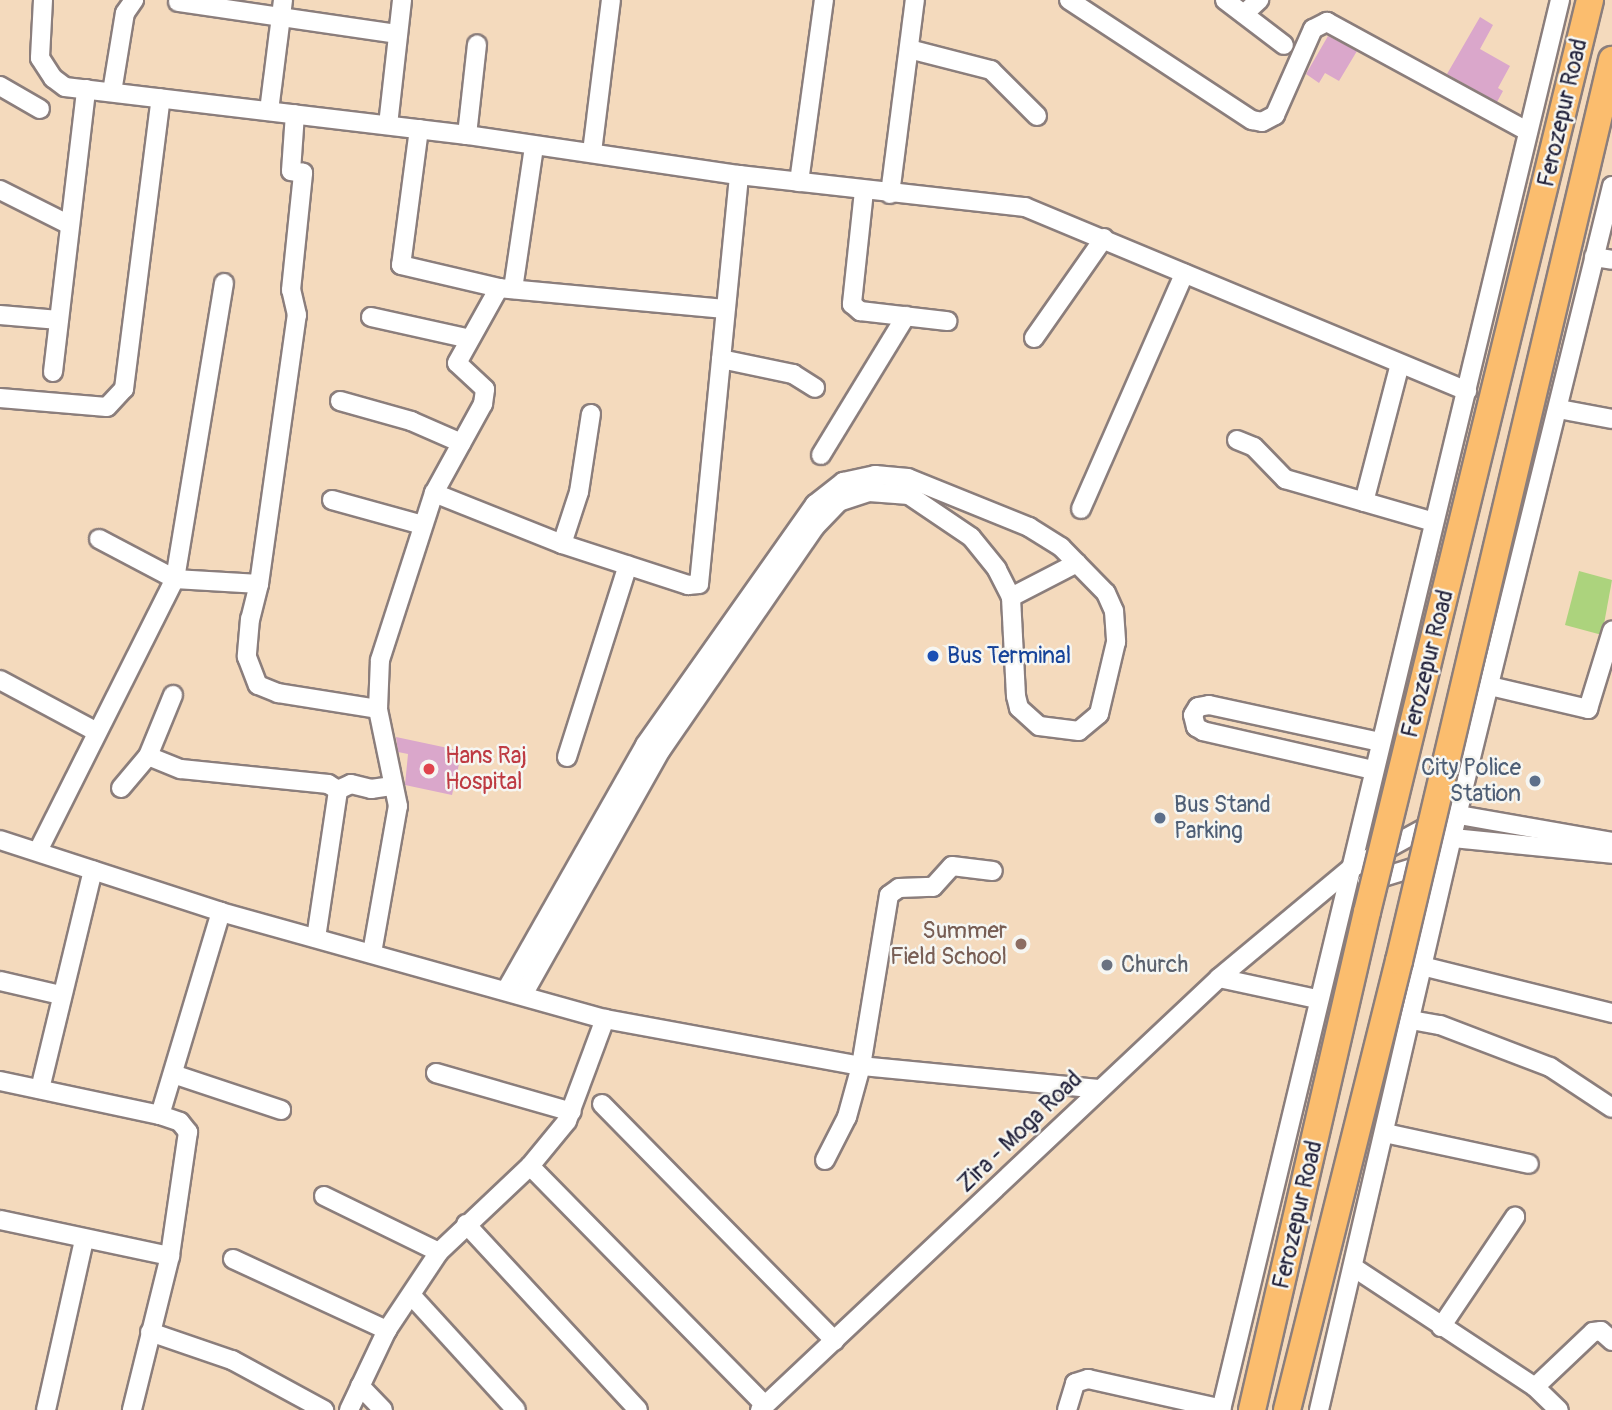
<!DOCTYPE html>
<style>
body{margin:0}
#map{position:relative;width:1612px;height:1410px;overflow:hidden;background:#f4dabd;font-family:Pangolin,sans-serif}
div>[style]{position:absolute}
[style*='--x']{left:calc(var(--x)*1px);top:calc(var(--y)*1px);width:calc(var(--w)*1px);rotate:calc(var(--a)*1deg)}
.green>*{inset:0;background:#acd37d}
.building>*{inset:0;background:#daa7cb}
.roads{filter:drop-shadow(2px 0 #8b7e7c) drop-shadow(-2px 0 #8b7e7c) drop-shadow(0 2px #8b7e7c) drop-shadow(0 -2px #8b7e7c)}
.minor>*{height:18px;margin:-9px;padding:0 9px;transform-origin:9px;border-radius:9px;background:#fff}
.bridges{filter:drop-shadow(2px 0 #8b7e7c) drop-shadow(-2px 0 #8b7e7c) drop-shadow(0 2px #8b7e7c) drop-shadow(0 -2px #8b7e7c)}
.highway-bridge>*{height:26px;margin:-13px;padding:0 13px;transform-origin:13px;border-radius:13px;background:#fbbd6e}
.dots>*{width:19px;height:19px;translate:-50% -50%;box-sizing:border-box;border:4px solid #f6f6f2;border-radius:50%}
span{translate:-50% -50%;white-space:nowrap;text-align:center;line-height:1.15;-webkit-text-stroke:5px #f6f6f2;paint-order:stroke}
.street-label{font-size:23px;color:#22223b}
.transit-label{font-size:23px;color:#164399}
.left{translate:0 -50%;text-align:left}
.health-label{font-size:23px;color:#be3a42}
.service-label{font-size:23px;color:#4e5e75}
.right{translate:-100% -50%;text-align:right}
.education-label{font-size:23px;color:#785e54}
.worship-label{font-size:23px;color:#5b616d}
</style>
<div id="map">
<div class="green">
<div style="clip-path:polygon(1579px 571px,1612px 580px,1602px 635px,1565px 625px)"></div>
</div>
<div class="building">
<div style="clip-path:polygon(1480px 17px,1493px 25px,1480px 49px,1510px 66px,1498px 88px,1503px 91px,1497px 102px,1447px 74px)"></div>
<div style="clip-path:polygon(1328px 36px,1357px 51px,1339px 81px,1325px 73px,1319px 83px,1306px 74px)"></div>
<div style="clip-path:polygon(396px 737px,462px 751px,452px 795px,405px 785px,408px 754px,398px 752px)"></div>
</div>
<div class="roads">
<div class="minor">
<div style="--x:43;--y:0;--w:58;--a:93"></div>
<div style="--x:40;--y:58;--w:24;--a:57"></div>
<div style="--x:53;--y:78;--w:15;--a:37"></div>
<div style="--x:65;--y:87;--w:405;--a:6.8"></div>
<div style="--x:467;--y:135;--w:275;--a:8.4"></div>
<div style="--x:739;--y:175;--w:288;--a:6.4"></div>
<div style="--x:1025;--y:207;--w:479;--a:22.6"></div>
<div style="--x:1069;--y:0;--w:219;--a:33.3"></div>
<div style="--x:1252;--y:120;--w:10;--a:11"></div>
<div style="--x:1262;--y:122;--w:15;--a:-28"></div>
<div style="--x:1275;--y:115;--w:94;--a:-66.2"></div>
<div style="--x:1313;--y:29;--w:16;--a:-27"></div>
<div style="--x:1327;--y:22;--w:226;--a:28.6"></div>
<div style="--x:1225;--y:0;--w:74;--a:37.3"></div>
<div style="--x:178;--y:2;--w:222;--a:8.3"></div>
<div style="--x:1244;--y:14;--w:21;--a:-43"></div>
<div style="--x:909;--y:49;--w:85;--a:14.4"></div>
<div style="--x:991;--y:70;--w:65;--a:45"></div>
<div style="--x:0;--y:86;--w:46;--a:29.9"></div>
<div style="--x:112;--y:92;--w:80;--a:-80.7"></div>
<div style="--x:125;--y:13;--w:16;--a:-55"></div>
<div style="--x:269;--y:111;--w:112;--a:-82.8"></div>
<div style="--x:388;--y:125;--w:126;--a:-83.6"></div>
<div style="--x:419;--y:129;--w:137;--a:97.5"></div>
<div style="--x:401;--y:265;--w:101;--a:13.2"></div>
<div style="--x:467;--y:135;--w:91;--a:-83.7"></div>
<div style="--x:592;--y:152;--w:153;--a:-82.9"></div>
<div style="--x:799;--y:182;--w:184;--a:-82.2"></div>
<div style="--x:0;--y:190;--w:78;--a:26.6"></div>
<div style="--x:864;--y:191;--w:114;--a:96.1"></div>
<div style="--x:852;--y:304;--w:11;--a:41"></div>
<div style="--x:860;--y:311;--w:88;--a:6.6"></div>
<div style="--x:890;--y:194;--w:196;--a:-82.7"></div>
<div style="--x:1594;--y:257;--w:18;--a:9"></div>
<div style="--x:513;--y:289;--w:145;--a:-81.6"></div>
<div style="--x:0;--y:315;--w:59;--a:4.8"></div>
<div style="--x:371;--y:317;--w:101;--a:12.5"></div>
<div style="--x:1034;--y:338;--w:122;--a:-55"></div>
<div style="--x:721;--y:359;--w:74;--a:11.8"></div>
<div style="--x:793;--y:374;--w:26;--a:32"></div>
<div style="--x:53;--y:372;--w:285;--a:-83.3"></div>
<div style="--x:0;--y:398;--w:107;--a:4.8"></div>
<div style="--x:107;--y:407;--w:25;--a:-47"></div>
<div style="--x:124;--y:389;--w:293;--a:-82.8"></div>
<div style="--x:340;--y:401;--w:74;--a:15.7"></div>
<div style="--x:411;--y:421;--w:55;--a:23.7"></div>
<div style="--x:1559;--y:409;--w:54;--a:10.7"></div>
<div style="--x:1237;--y:440;--w:18;--a:22"></div>
<div style="--x:1254;--y:447;--w:45;--a:45.9"></div>
<div style="--x:1285;--y:479;--w:155;--a:16.1"></div>
<div style="--x:821;--y:455;--w:163;--a:-58.6"></div>
<div style="--x:434;--y:493;--w:102;--a:-61.2"></div>
<div style="--x:483;--y:404;--w:15;--a:-82"></div>
<div style="--x:485;--y:389;--w:38;--a:-137"></div>
<div style="--x:457;--y:363;--w:86;--a:-60.8"></div>
<div style="--x:499;--y:288;--w:226;--a:5.3"></div>
<div style="--x:332;--y:500;--w:94;--a:15.4"></div>
<div style="--x:1364;--y:502;--w:143;--a:-75.4"></div>
<div style="--x:1081;--y:509;--w:257;--a:-66.3"></div>
<div style="--x:99;--y:539;--w:86;--a:27.8"></div>
<div style="--x:175;--y:579;--w:300;--a:-80.6"></div>
<div style="--x:562;--y:544;--w:55;--a:-71.9"></div>
<div style="--x:579;--y:492;--w:79;--a:-81.3"></div>
<div style="--x:259;--y:584;--w:36;--a:104"></div>
<div style="--x:250;--y:619;--w:38;--a:95"></div>
<div style="--x:247;--y:657;--w:30;--a:69"></div>
<div style="--x:258;--y:685;--w:22;--a:22"></div>
<div style="--x:278;--y:693;--w:101;--a:9.1"></div>
<div style="--x:1011;--y:597;--w:74;--a:-27.3"></div>
<div style="--x:0;--y:680;--w:110;--a:28.2"></div>
<div style="--x:1490;--y:686;--w:101;--a:13.2"></div>
<div style="--x:1588;--y:709;--w:82;--a:-72.9"></div>
<div style="--x:148;--y:756;--w:35;--a:22"></div>
<div style="--x:181;--y:769;--w:148;--a:5.8"></div>
<div style="--x:328;--y:784;--w:12;--a:31"></div>
<div style="--x:567;--y:757;--w:201;--a:-72.4"></div>
<div style="--x:1373;--y:770;--w:174;--a:-167.1"></div>
<div style="--x:1203;--y:731;--w:8;--a:-150"></div>
<div style="--x:1196;--y:727;--w:12;--a:-104"></div>
<div style="--x:1193;--y:715;--w:9;--a:-58"></div>
<div style="--x:1198;--y:707;--w:11;--a:-10"></div>
<div style="--x:1209;--y:705;--w:175;--a:12.2"></div>
<div style="--x:121;--y:788;--w:42;--a:-49.8"></div>
<div style="--x:148;--y:756;--w:66;--a:-67.7"></div>
<div style="--x:338;--y:790;--w:14;--a:-25"></div>
<div style="--x:351;--y:784;--w:21;--a:14"></div>
<div style="--x:371;--y:789;--w:22;--a:-8"></div>
<div style="--x:0;--y:840;--w:232;--a:18"></div>
<div style="--x:221;--y:912;--w:399;--a:15.6"></div>
<div style="--x:605;--y:1019;--w:260;--a:10.4"></div>
<div style="--x:861;--y:1066;--w:240;--a:5.5"></div>
<div style="--x:38;--y:851;--w:305;--a:-63.3"></div>
<div style="--x:175;--y:579;--w:84;--a:3.4"></div>
<div style="--x:259;--y:584;--w:272;--a:-82"></div>
<div style="--x:297;--y:315;--w:26;--a:-103"></div>
<div style="--x:291;--y:290;--w:118;--a:-84.1"></div>
<div style="--x:303;--y:173;--w:12;--a:-171"></div>
<div style="--x:291;--y:171;--w:57;--a:-86"></div>
<div style="--x:1367;--y:882;--w:54;--a:-17.1"></div>
<div style="--x:1419;--y:866;--w:44;--a:-39.5"></div>
<div style="--x:1453;--y:838;--w:160;--a:5.7"></div>
<div style="--x:316;--y:938;--w:150;--a:-81.5"></div>
<div style="--x:372;--y:953;--w:149;--a:-80"></div>
<div style="--x:398;--y:806;--w:99;--a:-101.7"></div>
<div style="--x:378;--y:709;--w:49;--a:-87.7"></div>
<div style="--x:380;--y:660;--w:176;--a:-72.1"></div>
<div style="--x:434;--y:493;--w:138;--a:21.7"></div>
<div style="--x:562;--y:544;--w:133;--a:18"></div>
<div style="--x:688;--y:585;--w:11;--a:-5"></div>
<div style="--x:699;--y:584;--w:411;--a:-84.4"></div>
<div style="--x:1426;--y:967;--w:192;--a:13.9"></div>
<div style="--x:1219;--y:978;--w:100;--a:12.1"></div>
<div style="--x:0;--y:981;--w:62;--a:13.1"></div>
<div style="--x:506;--y:990;--w:282;--a:-60.4"></div>
<div style="--x:645;--y:745;--w:295;--a:-54.8"></div>
<div style="--x:815;--y:504;--w:36;--a:-38"></div>
<div style="--x:843;--y:482;--w:33;--a:-12"></div>
<div style="--x:875;--y:475;--w:33;--a:5"></div>
<div style="--x:908;--y:478;--w:131;--a:22"></div>
<div style="--x:1029;--y:527;--w:38;--a:32"></div>
<div style="--x:1061;--y:547;--w:64;--a:45.6"></div>
<div style="--x:1106;--y:593;--w:20;--a:66"></div>
<div style="--x:1114;--y:611;--w:31;--a:86"></div>
<div style="--x:1116;--y:642;--w:74;--a:103.3"></div>
<div style="--x:1099;--y:714;--w:26;--a:140"></div>
<div style="--x:1079;--y:731;--w:40;--a:-172.9"></div>
<div style="--x:1039;--y:726;--w:27;--a:-138"></div>
<div style="--x:1019;--y:708;--w:12;--a:-104"></div>
<div style="--x:1016;--y:696;--w:99;--a:-92.9"></div>
<div style="--x:1011;--y:597;--w:31;--a:-117"></div>
<div style="--x:997;--y:569;--w:41;--a:-129.1"></div>
<div style="--x:971;--y:537;--w:75;--a:-145.9"></div>
<div style="--x:909;--y:495;--w:40;--a:-175.7"></div>
<div style="--x:869;--y:492;--w:32;--a:162"></div>
<div style="--x:839;--y:502;--w:35;--a:134"></div>
<div style="--x:815;--y:527;--w:271;--a:124.6"></div>
<div style="--x:661;--y:750;--w:281;--a:119.4"></div>
<div style="--x:1411;--y:1020;--w:29;--a:10"></div>
<div style="--x:1440;--y:1025;--w:118;--a:20.9"></div>
<div style="--x:1550;--y:1067;--w:74;--a:33.5"></div>
<div style="--x:436;--y:1073;--w:141;--a:16"></div>
<div style="--x:173;--y:1074;--w:114;--a:18.4"></div>
<div style="--x:0;--y:1081;--w:164;--a:12"></div>
<div style="--x:160;--y:1115;--w:21;--a:19"></div>
<div style="--x:180;--y:1122;--w:13;--a:51"></div>
<div style="--x:188;--y:1132;--w:125;--a:98.3"></div>
<div style="--x:170;--y:1256;--w:159;--a:103.9"></div>
<div style="--x:40;--y:1089;--w:225;--a:-76.4"></div>
<div style="--x:602;--y:1104;--w:332;--a:45.5"></div>
<div style="--x:160;--y:1115;--w:212;--a:-73.3"></div>
<div style="--x:1385;--y:1133;--w:147;--a:12.1"></div>
<div style="--x:825;--y:1160;--w:48;--a:-62.9"></div>
<div style="--x:847;--y:1117;--w:53;--a:-74.6"></div>
<div style="--x:861;--y:1066;--w:173;--a:-80.7"></div>
<div style="--x:889;--y:895;--w:12;--a:-35"></div>
<div style="--x:899;--y:888;--w:34;--a:-2"></div>
<div style="--x:933;--y:887;--w:28;--a:-48"></div>
<div style="--x:952;--y:866;--w:41;--a:7"></div>
<div style="--x:530;--y:1166;--w:335;--a:45.5"></div>
<div style="--x:324;--y:1196;--w:128;--a:26"></div>
<div style="--x:0;--y:1220;--w:174;--a:12"></div>
<div style="--x:466;--y:1224;--w:253;--a:47.2"></div>
<div style="--x:233;--y:1259;--w:170;--a:24.8"></div>
<div style="--x:1353;--y:1267;--w:218;--a:33.4"></div>
<div style="--x:1535;--y:1387;--w:33;--a:44"></div>
<div style="--x:412;--y:1296;--w:154;--a:47.6"></div>
<div style="--x:1441;--y:1327;--w:133;--a:-56.1"></div>
<div style="--x:150;--y:1332;--w:87;--a:18.9"></div>
<div style="--x:232;--y:1360;--w:105;--a:28.5"></div>
<div style="--x:360;--y:1386;--w:33;--a:46"></div>
<div style="--x:1535;--y:1387;--w:80;--a:-43.5"></div>
<div style="--x:1593;--y:1332;--w:8;--a:-7"></div>
<div style="--x:1601;--y:1331;--w:15;--a:42"></div>
<div style="--x:46;--y:1410;--w:174;--a:-77.4"></div>
<div style="--x:349;--y:1410;--w:89;--a:-64.6"></div>
<div style="--x:387;--y:1330;--w:94;--a:-56.3"></div>
<div style="--x:439;--y:1252;--w:125;--a:-43.4"></div>
<div style="--x:530;--y:1166;--w:58;--a:-50.6"></div>
<div style="--x:567;--y:1121;--w:109;--a:-69.6"></div>
<div style="--x:760;--y:1410;--w:630;--a:-43.26"></div>
<div style="--x:1219;--y:978;--w:170;--a:-39.8"></div>
<div style="--x:1350;--y:869;--w:96;--a:-28.7"></div>
<div style="--x:1434;--y:823;--w:26;--a:-18"></div>
<div style="--x:1459;--y:815;--w:155;--a:10"></div>
<div style="--x:1067;--y:1410;--w:28;--a:-73"></div>
<div style="--x:1075;--y:1383;--w:14;--a:-17"></div>
<div style="--x:1088;--y:1379;--w:137;--a:12.6"></div>
<div style="--x:1221;--y:1410;--w:1450;--a:-76.48"></div>
<div style="--x:1319;--y:1410;--w:641;--a:-76.92"></div>
<div style="--x:1464;--y:786;--w:618;--a:-76.14"></div>
</div>
</div>
<div class="bridges">
<div class="highway-bridge">
<div style="--x:1252;--y:1410;--w:511;--a:-77"></div>
<div style="--x:1367;--y:912;--w:939;--a:-76.26"></div>
<div style="--x:1287;--y:1410;--w:463;--a:-76"></div>
<div style="--x:1399;--y:961;--w:926;--a:-76.7"></div>
</div>
</div>
<div class="dots">
<div style="left:933px;top:656px;background:#1a4fb4"></div>
<div style="left:429px;top:769px;background:#e0444e"></div>
<div style="left:1535px;top:781px;background:#5c6f8a"></div>
<div style="left:1160px;top:818px;background:#5c6f8a"></div>
<div style="left:1021px;top:944px;background:#8d6e63"></div>
<div style="left:1107px;top:965px;background:#6b7280"></div>
</div>
<div class="street-label">
<span style="left:1563px;top:113px;rotate:-77deg">Ferozepur Road</span>
<span style="left:1428px;top:664px;rotate:-76deg">Ferozepur Road</span>
<span style="left:1020px;top:1132px;rotate:-44deg">Zira - Moga Road</span>
<span style="left:1298px;top:1215px;rotate:-77deg">Ferozepur Road</span>
</div>
<div class="transit-label">
<span class="left" style="left:947px;top:656px">Bus Terminal</span>
</div>
<div class="health-label">
<span class="left" style="left:445px;top:769px">Hans Raj<br>Hospital</span>
</div>
<div class="service-label">
<span class="right" style="left:1521px;top:781px">City Police<br>Station</span>
<span class="left" style="left:1174px;top:818px">Bus Stand<br>Parking</span>
</div>
<div class="education-label">
<span class="right" style="left:1007px;top:944px">Summer<br>Field School</span>
</div>
<div class="worship-label">
<span class="left" style="left:1121px;top:965px">Church</span>
</div>
</div>
